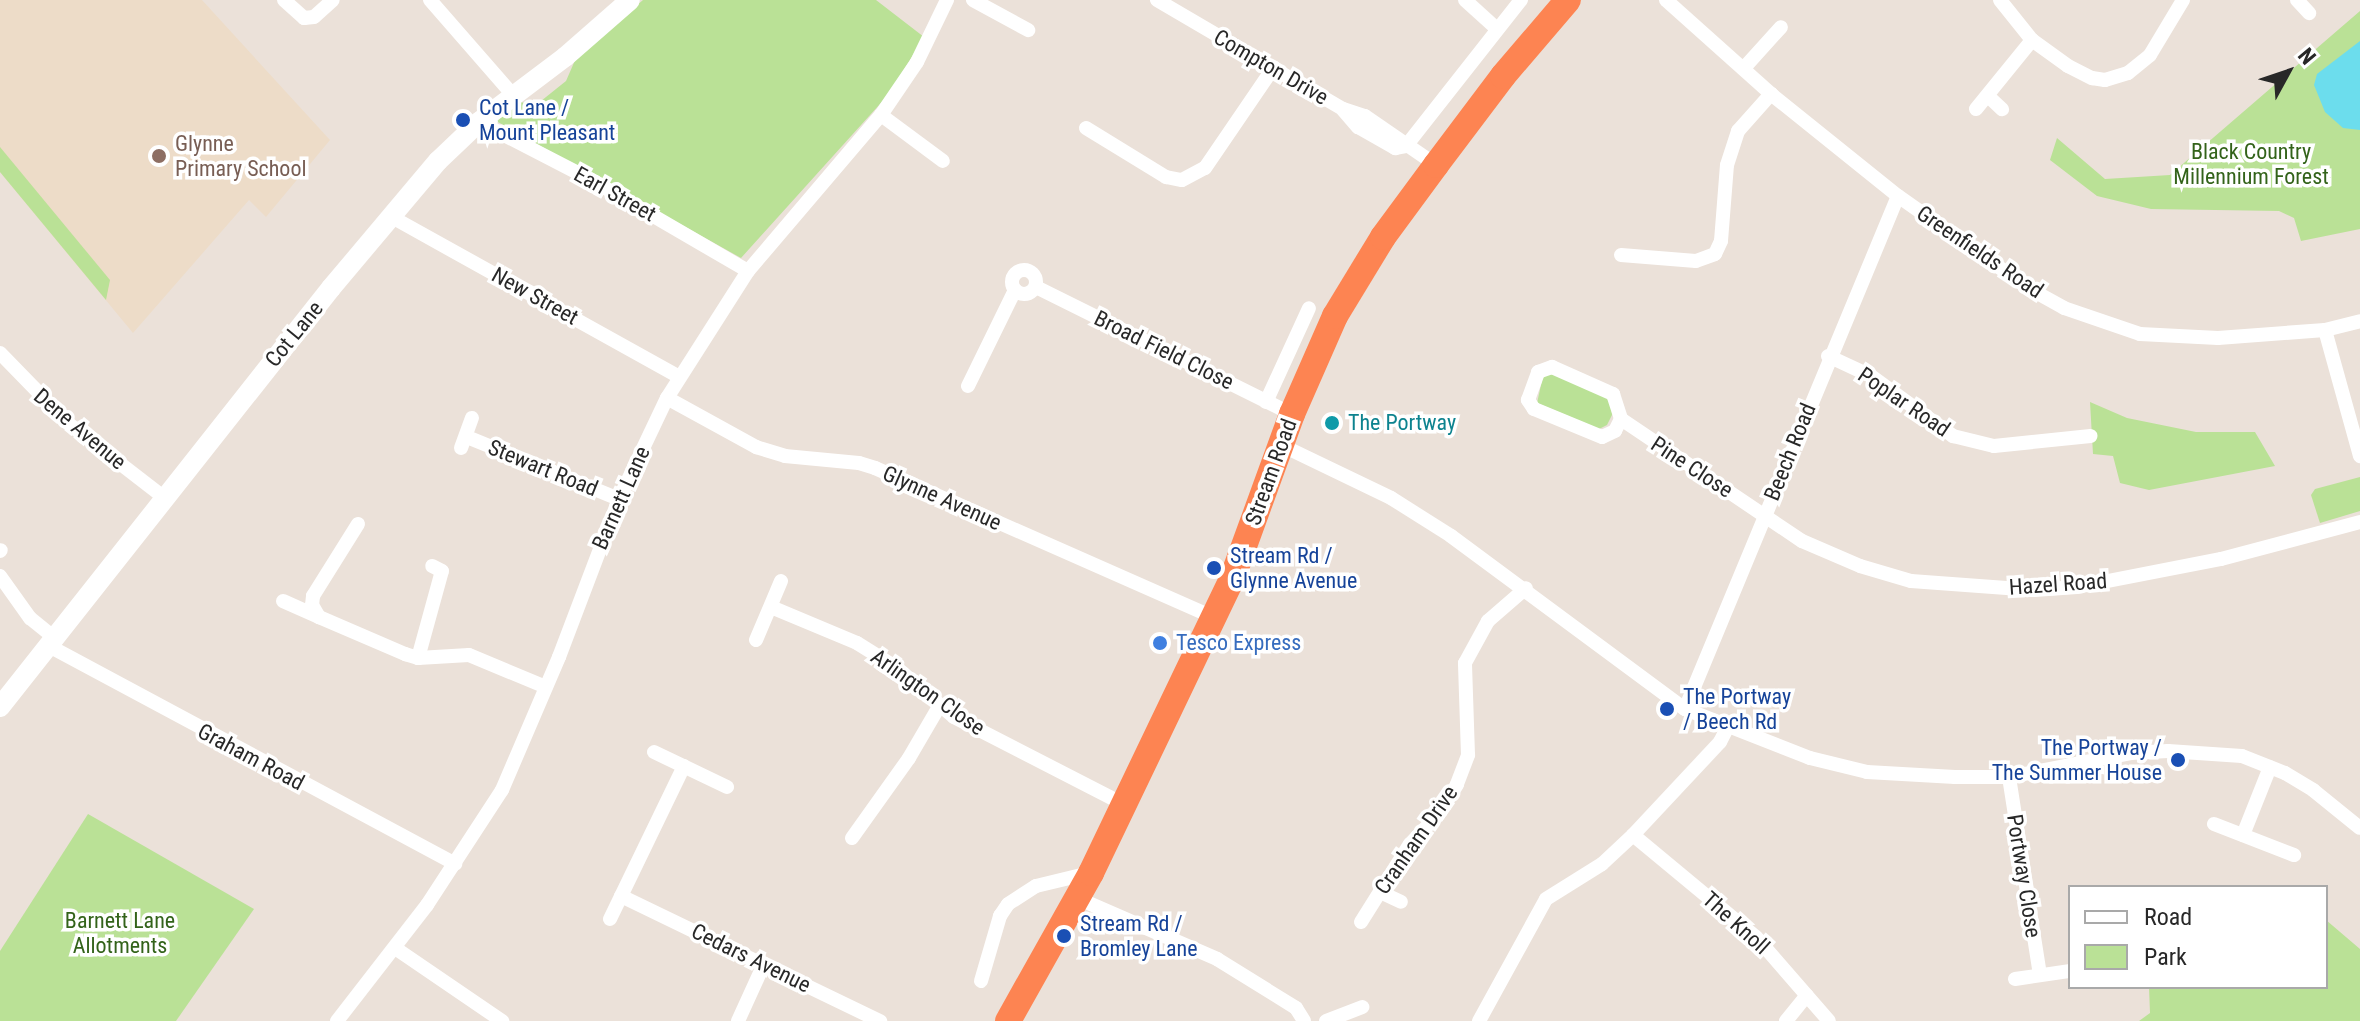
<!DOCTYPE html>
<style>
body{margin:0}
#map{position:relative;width:2360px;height:1021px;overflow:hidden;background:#ebe1d9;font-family:"Roboto Condensed",sans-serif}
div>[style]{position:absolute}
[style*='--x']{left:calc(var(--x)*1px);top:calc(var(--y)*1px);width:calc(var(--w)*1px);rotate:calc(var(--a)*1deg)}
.education>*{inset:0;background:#eddcc8}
.green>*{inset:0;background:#bae196}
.water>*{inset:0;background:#6cdded}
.street>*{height:14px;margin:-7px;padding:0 7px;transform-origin:7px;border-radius:7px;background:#fff}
.street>.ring{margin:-7px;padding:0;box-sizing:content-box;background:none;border:14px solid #fff;border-radius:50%}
.secondary>*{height:20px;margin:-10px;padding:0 10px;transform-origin:10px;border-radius:10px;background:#fff}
.highway>*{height:26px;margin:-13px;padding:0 13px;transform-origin:13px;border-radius:13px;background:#fd8452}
.dots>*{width:22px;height:22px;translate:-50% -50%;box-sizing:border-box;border:4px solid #fff;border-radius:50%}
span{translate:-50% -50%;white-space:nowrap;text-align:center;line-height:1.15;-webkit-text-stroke:7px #fff;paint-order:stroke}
.street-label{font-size:22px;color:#282828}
.transit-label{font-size:22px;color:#164399}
.left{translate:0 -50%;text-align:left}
.right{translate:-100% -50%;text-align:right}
.education-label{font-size:22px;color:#785e54}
.park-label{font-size:22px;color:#33631a}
.culture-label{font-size:22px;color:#0d838f}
.shop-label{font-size:22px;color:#366cbe}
.legend{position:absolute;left:2068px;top:885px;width:260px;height:104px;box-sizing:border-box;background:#fff;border:2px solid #a9a9a9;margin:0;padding:10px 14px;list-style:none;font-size:24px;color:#282828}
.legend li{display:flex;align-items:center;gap:16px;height:40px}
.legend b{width:40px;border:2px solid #a9a9a9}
.north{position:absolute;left:2248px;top:32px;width:80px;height:80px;-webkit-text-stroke:6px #fff;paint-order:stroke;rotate:50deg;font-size:22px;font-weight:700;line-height:32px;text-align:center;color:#282828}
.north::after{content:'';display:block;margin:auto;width:28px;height:36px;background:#282828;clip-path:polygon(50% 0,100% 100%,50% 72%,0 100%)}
</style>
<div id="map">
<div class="education">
<div style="clip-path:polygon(0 0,202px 0,330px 140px,266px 217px,249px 200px,133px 333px,0 172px)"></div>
</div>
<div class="green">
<div style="clip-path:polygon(643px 0,876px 0,924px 37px,889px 94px,741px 258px,496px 121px,520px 102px,536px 105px,566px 81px,576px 58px)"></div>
<div style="clip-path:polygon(2360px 11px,2360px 229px,2301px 241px,2294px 218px,2279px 211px,2151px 209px,2097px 196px,2050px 160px,2057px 138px,2105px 179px,2170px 175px)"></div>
<div style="clip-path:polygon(0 147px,110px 280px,106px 300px,0 172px)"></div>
<div style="clip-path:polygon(1551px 373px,1611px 399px,1612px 415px,1607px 425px,1599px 429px,1537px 403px,1543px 376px)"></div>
<div style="clip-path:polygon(2090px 402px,2127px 418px,2196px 432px,2255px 432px,2275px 466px,2149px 490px,2120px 483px,2113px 456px,2093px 454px)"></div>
<div style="clip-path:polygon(2360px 477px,2360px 511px,2320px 523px,2311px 495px,2315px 489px)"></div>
<div style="clip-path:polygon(88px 814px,254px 909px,176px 1021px,0 1021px,0 951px)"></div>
<div style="clip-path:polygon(2326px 920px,2360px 949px,2360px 1021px,2139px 1021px,2150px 1013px,2149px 987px,2326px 987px)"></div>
</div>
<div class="water">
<div style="clip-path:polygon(2360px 41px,2360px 130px,2343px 128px,2325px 112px,2314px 85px,2317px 74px)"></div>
</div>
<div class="street">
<div style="--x:284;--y:0;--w:27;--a:42"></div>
<div style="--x:304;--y:18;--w:10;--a:-6"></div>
<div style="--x:314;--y:17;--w:25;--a:-42"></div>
<div style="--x:430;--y:0;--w:126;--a:48.9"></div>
<div style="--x:973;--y:0;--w:63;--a:28.6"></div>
<div style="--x:1157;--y:0;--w:216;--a:30.4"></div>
<div style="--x:1343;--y:109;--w:23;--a:18"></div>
<div style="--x:1365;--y:116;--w:86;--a:34.6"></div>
<div style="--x:1465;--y:0;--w:43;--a:42.2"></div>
<div style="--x:1666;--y:0;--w:141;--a:41.8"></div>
<div style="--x:1771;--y:94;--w:163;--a:38.8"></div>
<div style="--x:1898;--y:196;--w:161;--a:35.2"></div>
<div style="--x:2030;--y:289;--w:39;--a:29"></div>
<div style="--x:2064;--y:308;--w:80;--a:18.9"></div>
<div style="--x:2140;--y:334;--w:78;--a:2.9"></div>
<div style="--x:2218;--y:338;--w:107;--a:-4.3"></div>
<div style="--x:2325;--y:330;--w:36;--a:-14"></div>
<div style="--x:2000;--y:0;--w:51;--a:51.3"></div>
<div style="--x:2032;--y:40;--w:44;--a:35.8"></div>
<div style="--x:2068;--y:66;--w:27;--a:27"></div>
<div style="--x:2092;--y:78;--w:13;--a:9"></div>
<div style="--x:2105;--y:80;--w:24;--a:-17"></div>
<div style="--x:2128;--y:73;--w:28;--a:-39"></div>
<div style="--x:2150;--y:55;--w:64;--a:-59"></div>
<div style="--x:2297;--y:0;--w:18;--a:47"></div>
<div style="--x:1744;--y:68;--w:55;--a:-47.9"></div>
<div style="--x:1989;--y:97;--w:18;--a:43"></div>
<div style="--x:1976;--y:109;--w:89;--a:-50.9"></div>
<div style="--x:1343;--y:110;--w:23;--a:49"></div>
<div style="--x:1358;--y:127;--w:43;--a:29.6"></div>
<div style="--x:1395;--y:148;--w:11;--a:-10"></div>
<div style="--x:881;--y:115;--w:77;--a:36.6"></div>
<div style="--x:479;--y:122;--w:131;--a:27.3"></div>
<div style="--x:595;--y:182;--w:177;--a:30.2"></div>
<div style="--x:1086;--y:128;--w:94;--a:31.5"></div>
<div style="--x:1166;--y:177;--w:16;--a:11"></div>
<div style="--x:1182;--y:180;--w:26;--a:-28"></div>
<div style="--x:1205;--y:168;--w:122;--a:-55.7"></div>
<div style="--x:1406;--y:146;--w:186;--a:-51.8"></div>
<div style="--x:390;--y:216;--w:331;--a:29.1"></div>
<div style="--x:1621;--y:255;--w:75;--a:4.6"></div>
<div style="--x:1696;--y:261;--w:20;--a:-20"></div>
<div style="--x:1715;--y:254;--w:14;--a:-65"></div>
<div style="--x:1721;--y:241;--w:76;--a:-85.5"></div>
<div style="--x:1727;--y:165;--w:36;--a:-72"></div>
<div style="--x:1738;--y:131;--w:50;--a:-48.3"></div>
<div class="ring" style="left:1012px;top:270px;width:10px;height:10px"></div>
<div style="--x:1036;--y:287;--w:286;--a:26.4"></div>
<div style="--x:2325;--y:330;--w:131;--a:74.5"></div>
<div style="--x:0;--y:353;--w:99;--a:45.8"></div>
<div style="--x:69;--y:424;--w:123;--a:37.7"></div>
<div style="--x:1828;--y:356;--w:47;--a:24.9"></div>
<div style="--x:1871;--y:376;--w:102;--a:36.2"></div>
<div style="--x:1953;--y:436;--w:42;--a:13.7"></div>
<div style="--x:1994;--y:446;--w:97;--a:-5.9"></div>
<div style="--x:968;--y:386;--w:107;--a:-63.9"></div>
<div style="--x:667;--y:398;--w:102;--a:28.8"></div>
<div style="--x:756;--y:447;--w:30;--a:17"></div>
<div style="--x:785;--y:456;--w:74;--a:5.4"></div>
<div style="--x:859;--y:463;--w:17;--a:17"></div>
<div style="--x:875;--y:468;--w:369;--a:23.8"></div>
<div style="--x:1266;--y:402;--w:103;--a:-65.4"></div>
<div style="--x:1621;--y:419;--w:13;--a:117"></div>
<div style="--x:1615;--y:431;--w:14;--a:155"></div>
<div style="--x:1602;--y:437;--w:74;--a:-157.6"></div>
<div style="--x:1534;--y:409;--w:11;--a:-124"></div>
<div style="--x:1528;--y:400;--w:30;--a:-70"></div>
<div style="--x:1538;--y:372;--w:15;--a:-20"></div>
<div style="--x:1552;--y:367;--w:67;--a:23.9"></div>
<div style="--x:1613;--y:394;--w:26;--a:72"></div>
<div style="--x:1621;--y:419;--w:218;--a:34"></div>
<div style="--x:1802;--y:541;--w:63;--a:23.3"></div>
<div style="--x:1860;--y:566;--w:53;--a:16.4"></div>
<div style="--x:1911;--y:581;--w:123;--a:4.2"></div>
<div style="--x:2034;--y:590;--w:43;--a:-4"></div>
<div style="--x:2077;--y:587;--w:147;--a:-11"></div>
<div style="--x:2221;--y:559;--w:144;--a:-14.9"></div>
<div style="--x:467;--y:437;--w:164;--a:22.2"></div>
<div style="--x:1281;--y:445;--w:122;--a:25.7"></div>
<div style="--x:1391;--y:498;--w:71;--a:32.3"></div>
<div style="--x:1451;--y:536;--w:291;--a:36.5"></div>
<div style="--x:1685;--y:709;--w:134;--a:21.4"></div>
<div style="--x:1810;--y:758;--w:59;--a:13.8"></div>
<div style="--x:1867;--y:772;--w:88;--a:3.3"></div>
<div style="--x:1955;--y:777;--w:54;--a:0"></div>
<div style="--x:2009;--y:777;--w:124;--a:-11.1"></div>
<div style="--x:2131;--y:753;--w:37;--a:-3"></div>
<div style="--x:2168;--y:751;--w:74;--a:3.9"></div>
<div style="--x:2242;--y:756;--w:46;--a:21.6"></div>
<div style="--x:2285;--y:773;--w:33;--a:31"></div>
<div style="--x:2313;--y:790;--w:60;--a:39"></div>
<div style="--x:461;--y:448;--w:32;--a:-70"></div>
<div style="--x:358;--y:524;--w:85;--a:122"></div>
<div style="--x:313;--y:596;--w:9;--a:96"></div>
<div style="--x:312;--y:605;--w:14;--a:60"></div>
<div style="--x:319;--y:617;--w:94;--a:23.3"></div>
<div style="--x:405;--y:654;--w:14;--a:17"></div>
<div style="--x:418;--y:658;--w:51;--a:-3.4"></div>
<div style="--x:469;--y:655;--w:83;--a:22.6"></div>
<div style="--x:0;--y:551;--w:1;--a:-45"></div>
<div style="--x:0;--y:576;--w:52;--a:54.5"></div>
<div style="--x:30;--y:618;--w:32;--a:39"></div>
<div style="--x:283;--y:601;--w:39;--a:24"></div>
<div style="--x:771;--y:607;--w:93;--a:22.7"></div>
<div style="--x:857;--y:643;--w:47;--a:32"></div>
<div style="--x:897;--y:668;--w:75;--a:40.7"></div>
<div style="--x:954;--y:717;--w:192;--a:27.2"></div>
<div style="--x:756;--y:640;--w:64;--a:-67"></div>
<div style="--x:49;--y:646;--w:461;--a:28.2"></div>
<div style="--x:418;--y:658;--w:90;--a:-74.6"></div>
<div style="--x:442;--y:571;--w:11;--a:-153"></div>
<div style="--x:1685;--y:709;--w:555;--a:-67.45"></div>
<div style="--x:654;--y:752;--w:81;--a:25.6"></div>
<div style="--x:2009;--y:777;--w:199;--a:81.1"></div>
<div style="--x:2214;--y:824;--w:86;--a:21.2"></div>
<div style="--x:1633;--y:835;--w:160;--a:39.7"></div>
<div style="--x:1756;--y:937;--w:111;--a:49"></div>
<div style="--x:2243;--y:835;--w:73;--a:-68.3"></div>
<div style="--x:852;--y:838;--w:98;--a:-54.5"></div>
<div style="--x:909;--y:758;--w:61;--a:-59.7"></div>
<div style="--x:1380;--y:892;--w:23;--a:25"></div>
<div style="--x:621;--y:896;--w:288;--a:25.8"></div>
<div style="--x:1077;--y:898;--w:153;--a:23.5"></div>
<div style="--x:1217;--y:959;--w:93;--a:31.8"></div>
<div style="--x:1296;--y:1008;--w:15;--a:58"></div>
<div style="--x:610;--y:919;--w:170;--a:-64.2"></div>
<div style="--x:1361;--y:922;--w:92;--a:-57.9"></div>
<div style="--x:1410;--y:844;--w:40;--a:-46"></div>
<div style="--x:1438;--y:815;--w:36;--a:-58"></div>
<div style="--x:1457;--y:784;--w:31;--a:-69"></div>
<div style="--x:1468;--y:755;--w:92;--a:-91.9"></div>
<div style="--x:1465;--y:663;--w:48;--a:-61.3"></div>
<div style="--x:1488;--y:621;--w:50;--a:-41"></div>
<div style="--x:395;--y:948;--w:130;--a:34.3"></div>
<div style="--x:2015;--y:979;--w:56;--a:-8.3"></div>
<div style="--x:981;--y:981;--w:68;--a:-73.7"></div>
<div style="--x:1000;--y:916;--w:14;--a:-56"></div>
<div style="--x:1008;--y:904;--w:33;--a:-33"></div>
<div style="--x:1036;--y:886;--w:56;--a:-13.5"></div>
<div style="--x:337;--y:1021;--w:147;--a:-52.2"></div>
<div style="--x:427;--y:905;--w:137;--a:-56.9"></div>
<div style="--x:502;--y:790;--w:145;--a:-66.8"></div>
<div style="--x:559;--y:657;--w:169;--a:-69.2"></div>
<div style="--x:619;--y:499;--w:112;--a:-64.6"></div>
<div style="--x:667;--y:398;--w:151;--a:-57.5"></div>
<div style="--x:748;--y:271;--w:205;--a:-49.6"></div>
<div style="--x:881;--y:115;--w:64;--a:-55.8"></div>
<div style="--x:917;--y:62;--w:69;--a:-64.2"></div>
<div style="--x:738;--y:1021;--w:63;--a:-65.5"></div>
<div style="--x:1326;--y:1021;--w:39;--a:-21"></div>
<div style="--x:1479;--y:1021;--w:139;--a:-61.2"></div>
<div style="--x:1546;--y:899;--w:66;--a:-32"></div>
<div style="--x:1602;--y:864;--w:42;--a:-43.1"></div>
<div style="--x:1633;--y:835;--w:127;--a:-46.9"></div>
<div style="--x:1720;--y:742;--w:16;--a:-63"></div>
<div style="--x:1786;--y:1021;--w:33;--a:-51"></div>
</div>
<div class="secondary">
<div style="--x:0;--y:707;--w:534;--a:-51.69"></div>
<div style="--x:331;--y:288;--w:166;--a:-49.9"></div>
<div style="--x:438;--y:161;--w:57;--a:-43.6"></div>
<div style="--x:479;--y:122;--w:108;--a:-37.1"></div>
<div style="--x:565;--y:57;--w:86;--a:-41.2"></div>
</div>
<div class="highway">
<div style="--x:1008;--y:1021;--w:170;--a:-60.7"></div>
<div style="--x:1091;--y:873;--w:326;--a:-64.4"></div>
<div style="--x:1232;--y:579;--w:176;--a:-70"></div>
<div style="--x:1292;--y:414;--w:107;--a:-66.3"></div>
<div style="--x:1335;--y:316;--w:92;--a:-58.7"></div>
<div style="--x:1383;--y:237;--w:89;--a:-53.6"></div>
<div style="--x:1436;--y:165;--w:111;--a:-53"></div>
<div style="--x:1503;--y:76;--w:100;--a:-49.5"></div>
</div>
<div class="dots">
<div style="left:463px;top:120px;background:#1a4fb4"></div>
<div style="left:159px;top:156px;background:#8d6e63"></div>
<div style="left:1332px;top:423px;background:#0f9aa8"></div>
<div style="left:1214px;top:568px;background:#1a4fb4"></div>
<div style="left:1160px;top:643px;background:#3f7fe0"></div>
<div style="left:1667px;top:709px;background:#1a4fb4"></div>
<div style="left:2178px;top:760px;background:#1a4fb4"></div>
<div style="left:1064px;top:936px;background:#1a4fb4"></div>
</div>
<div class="street-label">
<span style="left:1271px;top:67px;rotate:30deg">Compton Drive</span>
<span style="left:615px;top:194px;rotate:29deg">Earl Street</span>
<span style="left:1980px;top:252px;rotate:34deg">Greenfields Road</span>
<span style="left:535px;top:296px;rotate:29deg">New Street</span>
<span style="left:294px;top:334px;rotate:-51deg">Cot Lane</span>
<span style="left:1164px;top:350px;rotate:26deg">Broad Field Close</span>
<span style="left:1904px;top:402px;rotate:34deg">Poplar Road</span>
<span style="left:80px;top:429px;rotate:40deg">Dene Avenue</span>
<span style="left:1790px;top:452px;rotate:-68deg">Beech Road</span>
<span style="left:1692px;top:467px;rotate:33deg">Pine Close</span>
<span style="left:543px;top:468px;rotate:22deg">Stewart Road</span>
<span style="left:1271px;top:472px;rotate:-70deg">Stream Road</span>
<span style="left:621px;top:498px;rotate:-66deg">Barnett Lane</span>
<span style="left:942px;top:498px;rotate:24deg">Glynne Avenue</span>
<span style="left:2058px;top:584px;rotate:-4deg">Hazel Road</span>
<span style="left:928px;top:692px;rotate:35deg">Arlington Close</span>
<span style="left:251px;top:757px;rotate:28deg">Graham Road</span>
<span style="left:1416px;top:840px;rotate:-55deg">Cranham Drive</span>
<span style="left:2024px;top:876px;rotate:81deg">Portway Close</span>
<span style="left:1736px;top:923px;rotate:42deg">The Knoll</span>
<span style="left:751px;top:958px;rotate:26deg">Cedars Avenue</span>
</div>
<div class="transit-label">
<span class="left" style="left:479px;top:120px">Cot Lane /<br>Mount Pleasant</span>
<span class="left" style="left:1230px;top:568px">Stream Rd /<br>Glynne Avenue</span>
<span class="left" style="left:1683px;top:709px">The Portway<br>/ Beech Rd</span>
<span class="right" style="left:2162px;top:760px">The Portway /<br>The Summer House</span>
<span class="left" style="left:1080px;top:936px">Stream Rd /<br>Bromley Lane</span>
</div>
<div class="education-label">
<span class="left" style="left:175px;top:156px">Glynne<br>Primary School</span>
</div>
<div class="park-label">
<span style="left:2251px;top:164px">Black Country<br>Millennium Forest</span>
<span style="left:120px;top:933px">Barnett Lane<br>Allotments</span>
</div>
<div class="culture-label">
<span class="left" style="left:1348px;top:423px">The Portway</span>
</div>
<div class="shop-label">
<span class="left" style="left:1176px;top:643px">Tesco Express</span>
</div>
<ul class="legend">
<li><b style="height:10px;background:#fff"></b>Road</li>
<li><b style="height:22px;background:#bae196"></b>Park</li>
</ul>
<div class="north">N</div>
</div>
